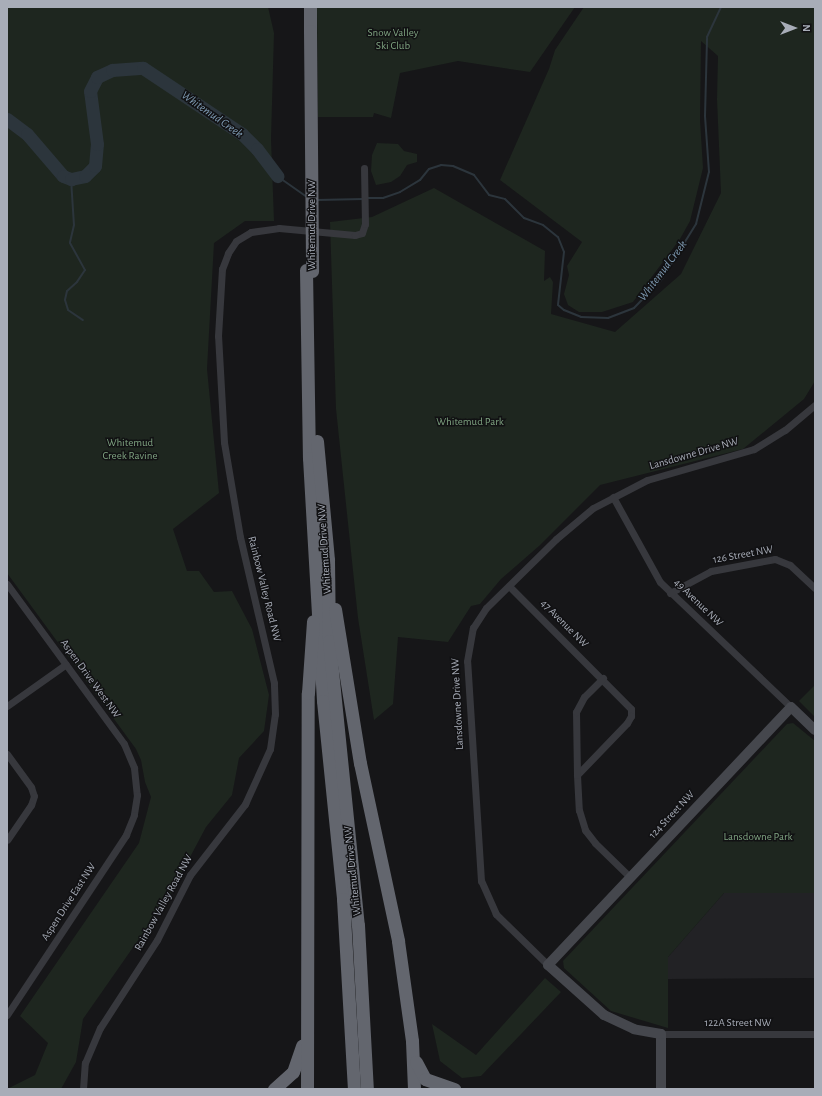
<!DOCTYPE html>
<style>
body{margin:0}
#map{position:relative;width:822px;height:1096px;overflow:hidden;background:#161618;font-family:"Alegreya Sans",sans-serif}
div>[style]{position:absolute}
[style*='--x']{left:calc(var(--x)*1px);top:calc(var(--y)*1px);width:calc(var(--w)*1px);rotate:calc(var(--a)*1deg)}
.built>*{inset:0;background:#222225}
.green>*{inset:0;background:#1e261f}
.stream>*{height:2px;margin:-1px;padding:0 1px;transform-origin:1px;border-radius:1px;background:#2c353c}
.river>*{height:13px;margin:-6.5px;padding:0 6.5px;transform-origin:6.5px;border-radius:6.5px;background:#2c353c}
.street>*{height:7px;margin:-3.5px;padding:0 3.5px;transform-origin:3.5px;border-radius:3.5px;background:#37383d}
.secondary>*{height:10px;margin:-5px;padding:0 5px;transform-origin:5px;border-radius:5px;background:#45474d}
.highway>*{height:13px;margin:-6.5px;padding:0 6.5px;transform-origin:6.5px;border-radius:6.5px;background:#63666e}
.highway-bridge>*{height:13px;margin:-6.5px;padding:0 6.5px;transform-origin:6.5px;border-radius:6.5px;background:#63666e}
span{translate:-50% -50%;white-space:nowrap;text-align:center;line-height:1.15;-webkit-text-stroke:3px #111113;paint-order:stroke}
.park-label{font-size:11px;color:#7fa381}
.street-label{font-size:11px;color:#a8adb8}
.water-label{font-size:12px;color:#7f9bb3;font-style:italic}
.frame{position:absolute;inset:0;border:8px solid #a8adb8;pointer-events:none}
.north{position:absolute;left:774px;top:8px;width:40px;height:40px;-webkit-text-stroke:3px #111113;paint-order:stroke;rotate:90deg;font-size:11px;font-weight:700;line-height:16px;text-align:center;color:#a8adb8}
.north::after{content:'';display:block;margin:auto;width:14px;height:18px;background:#a8adb8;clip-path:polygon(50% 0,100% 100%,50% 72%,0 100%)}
</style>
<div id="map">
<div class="built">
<div style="clip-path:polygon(724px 893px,815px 893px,815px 978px,668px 979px,668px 957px)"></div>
</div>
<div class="green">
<div style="clip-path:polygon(7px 7px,268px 7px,274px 33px,271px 139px,274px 221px,245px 221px,214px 243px,207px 369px,219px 493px,173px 529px,187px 571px,199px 571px,214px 592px,232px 591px,252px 629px,269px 695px,264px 731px,239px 758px,232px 795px,206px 827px,171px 893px,83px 1019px,76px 1062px,61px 1089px,7px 1089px,35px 1075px,48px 1043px,20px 1016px,139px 843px,151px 797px,145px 782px,141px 760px,136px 749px,7px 573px)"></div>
<div style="clip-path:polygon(317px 7px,575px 7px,530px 72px,458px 61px,400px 73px,391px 118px,374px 113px,373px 117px,318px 117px)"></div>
<div style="clip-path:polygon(584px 7px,815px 7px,815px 381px,804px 399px,743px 449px,600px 485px,539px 546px,501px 579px,480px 604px,471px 606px,448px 642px,398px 637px,393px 704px,374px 720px,358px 618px,336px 409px,330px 222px,372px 217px,434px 188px,545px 251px,544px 281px,550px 277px,553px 282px,551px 314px,615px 332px,681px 274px,721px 193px,717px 99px,718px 56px,701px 41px,700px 120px,703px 168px,690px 221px,680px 239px,633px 302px,602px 312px,579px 312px,568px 305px,564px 294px,569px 275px,567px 266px,582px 242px,500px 180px,549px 69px,555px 50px)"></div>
<div style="clip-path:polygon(377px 143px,398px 144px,404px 151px,417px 154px,417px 162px,407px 165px,400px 176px,391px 182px,376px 185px,371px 171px,372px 155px)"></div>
<div style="clip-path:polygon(815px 685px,815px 717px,799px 701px)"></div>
<div style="clip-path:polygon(793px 723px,815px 741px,815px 893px,724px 893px,668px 957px,668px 1028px,611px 1011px,564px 968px,563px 961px,787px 724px)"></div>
<div style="clip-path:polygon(545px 978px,561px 992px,481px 1076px,462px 1078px,440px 1061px,432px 1024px,476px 1055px)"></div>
</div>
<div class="stream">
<div style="--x:277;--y:176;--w:37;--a:35"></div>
<div style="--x:71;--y:179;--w:46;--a:86.3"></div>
<div style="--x:74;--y:225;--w:18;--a:103"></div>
<div style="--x:70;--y:243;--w:31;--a:61"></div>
<div style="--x:85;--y:270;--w:14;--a:124"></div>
<div style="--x:77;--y:282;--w:13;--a:138"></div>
<div style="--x:67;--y:291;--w:9;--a:103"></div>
<div style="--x:65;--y:300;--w:10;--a:73"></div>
<div style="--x:68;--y:310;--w:18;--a:34"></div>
<div style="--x:367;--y:198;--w:16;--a:0"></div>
<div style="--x:383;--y:198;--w:18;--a:-19"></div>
<div style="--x:400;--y:192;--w:23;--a:-31"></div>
<div style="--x:420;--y:180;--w:14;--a:-51"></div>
<div style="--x:429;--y:169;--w:13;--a:-18"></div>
<div style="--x:441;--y:165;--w:12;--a:5"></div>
<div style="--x:453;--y:166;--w:23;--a:23"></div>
<div style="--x:474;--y:175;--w:25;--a:53"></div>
<div style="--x:489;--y:195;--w:16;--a:14"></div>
<div style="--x:505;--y:199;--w:27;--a:45"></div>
<div style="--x:524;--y:218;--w:20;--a:20"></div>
<div style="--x:543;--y:225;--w:19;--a:39"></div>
<div style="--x:558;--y:237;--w:16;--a:68"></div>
<div style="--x:564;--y:252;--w:53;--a:96.5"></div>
<div style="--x:558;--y:305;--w:8;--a:40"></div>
<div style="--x:564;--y:310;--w:18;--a:22"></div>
<div style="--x:581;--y:317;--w:27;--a:2"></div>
<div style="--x:608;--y:318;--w:28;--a:-21"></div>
<div style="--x:634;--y:308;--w:40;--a:-46"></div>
<div style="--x:662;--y:279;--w:65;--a:-58.3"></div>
<div style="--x:696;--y:224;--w:54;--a:-76"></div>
<div style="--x:709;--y:172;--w:56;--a:-94.1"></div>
<div style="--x:705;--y:116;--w:79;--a:-88.5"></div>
<div style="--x:707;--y:37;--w:33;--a:-65"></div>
<div style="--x:317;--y:200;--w:46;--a:-1.2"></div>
</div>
<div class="river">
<div style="--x:7;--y:119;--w:25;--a:37"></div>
<div style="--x:27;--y:134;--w:55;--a:49.4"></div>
<div style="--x:63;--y:176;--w:9;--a:21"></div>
<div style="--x:71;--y:179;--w:14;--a:-12"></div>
<div style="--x:85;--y:176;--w:14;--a:-45"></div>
<div style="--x:95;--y:166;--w:22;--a:-85"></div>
<div style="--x:97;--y:144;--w:53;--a:-97.5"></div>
<div style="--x:90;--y:91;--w:16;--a:-63"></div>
<div style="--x:97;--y:77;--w:17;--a:-25"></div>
<div style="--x:112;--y:70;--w:31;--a:-4"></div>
<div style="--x:143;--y:68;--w:119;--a:33.7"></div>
<div style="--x:242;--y:134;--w:21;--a:45"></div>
<div style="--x:257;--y:149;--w:34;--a:53"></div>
</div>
<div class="street">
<div style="--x:613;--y:497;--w:97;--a:61.1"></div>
<div style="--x:660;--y:582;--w:181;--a:43.7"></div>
<div style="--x:7;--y:584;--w:198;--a:53.8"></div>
<div style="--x:124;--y:744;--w:26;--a:67"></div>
<div style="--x:134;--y:768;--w:27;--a:84"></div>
<div style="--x:137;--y:795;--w:20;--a:99"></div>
<div style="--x:134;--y:815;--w:22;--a:112"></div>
<div style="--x:126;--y:835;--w:216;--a:123.5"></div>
<div style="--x:509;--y:586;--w:173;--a:45.2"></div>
<div style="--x:631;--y:709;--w:7;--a:90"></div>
<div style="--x:631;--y:716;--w:8;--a:120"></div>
<div style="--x:627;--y:723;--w:72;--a:133.9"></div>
<div style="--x:577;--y:775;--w:35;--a:87"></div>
<div style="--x:579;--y:810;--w:21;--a:73"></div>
<div style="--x:585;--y:830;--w:16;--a:52"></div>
<div style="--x:595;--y:843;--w:49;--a:44.2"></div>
<div style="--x:670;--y:593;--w:47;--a:-28.2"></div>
<div style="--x:711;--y:571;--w:65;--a:-10.6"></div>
<div style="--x:775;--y:559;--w:16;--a:22"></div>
<div style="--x:790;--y:565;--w:34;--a:43"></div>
<div style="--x:7;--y:706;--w:72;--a:-35.4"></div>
<div style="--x:7;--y:754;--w:41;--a:54"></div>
<div style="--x:31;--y:787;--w:9;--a:72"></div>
<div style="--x:34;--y:796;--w:9;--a:108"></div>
<div style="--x:31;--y:805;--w:42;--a:124.4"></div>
<div style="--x:577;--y:775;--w:63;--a:-90.9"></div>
<div style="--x:576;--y:712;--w:17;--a:-62"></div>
<div style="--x:584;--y:697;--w:27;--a:-45"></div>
<div style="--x:548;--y:965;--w:73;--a:-135.6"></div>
<div style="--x:496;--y:914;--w:36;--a:-114"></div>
<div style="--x:481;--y:881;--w:220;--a:-93.6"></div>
<div style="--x:467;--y:661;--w:34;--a:-80"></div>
<div style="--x:473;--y:628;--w:24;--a:-57"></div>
<div style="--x:486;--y:608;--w:98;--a:-44.6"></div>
<div style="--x:556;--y:539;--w:48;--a:-40"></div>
<div style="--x:593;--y:508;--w:61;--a:-27.4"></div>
<div style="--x:647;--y:480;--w:111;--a:-16.2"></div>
<div style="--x:754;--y:449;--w:36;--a:-32"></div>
<div style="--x:785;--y:430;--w:39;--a:-40"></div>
<div style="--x:661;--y:1034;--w:154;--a:0"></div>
<div style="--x:83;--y:1089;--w:26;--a:-86"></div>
<div style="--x:85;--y:1063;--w:38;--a:-67"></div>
<div style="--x:100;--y:1028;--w:105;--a:-57.1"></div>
<div style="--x:157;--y:940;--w:73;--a:-63.1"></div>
<div style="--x:190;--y:875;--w:90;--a:-52.2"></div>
<div style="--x:245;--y:804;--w:60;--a:-65.6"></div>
<div style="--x:270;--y:749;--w:35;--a:-82"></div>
<div style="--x:275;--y:714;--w:31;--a:-92"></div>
<div style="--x:274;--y:683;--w:150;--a:-103.1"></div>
<div style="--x:240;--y:537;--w:96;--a:-99.6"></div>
<div style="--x:224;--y:442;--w:106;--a:-93.2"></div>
<div style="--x:218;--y:336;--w:67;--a:-86.6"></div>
<div style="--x:222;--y:269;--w:17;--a:-69"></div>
<div style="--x:228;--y:253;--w:14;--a:-56"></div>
<div style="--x:236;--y:241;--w:17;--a:-31"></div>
<div style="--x:251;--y:232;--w:28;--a:-8"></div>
<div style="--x:279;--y:228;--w:76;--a:5.3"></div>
<div style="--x:355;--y:235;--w:7;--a:-16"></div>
<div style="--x:362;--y:233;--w:9;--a:-72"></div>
<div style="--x:365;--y:224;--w:56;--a:-91"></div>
</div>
<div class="secondary">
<div style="--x:661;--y:1089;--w:55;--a:-90"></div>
<div style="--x:661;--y:1034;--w:27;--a:-170"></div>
<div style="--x:634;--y:1029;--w:33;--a:-155"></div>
<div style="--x:604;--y:1015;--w:75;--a:-138.2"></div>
<div style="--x:548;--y:965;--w:354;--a:-46.7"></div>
<div style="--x:791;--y:707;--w:33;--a:44"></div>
</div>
<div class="highway">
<div style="--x:310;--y:7;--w:24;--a:90"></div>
<div style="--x:306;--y:270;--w:188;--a:89.1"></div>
<div style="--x:309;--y:458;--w:243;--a:86.7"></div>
<div style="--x:323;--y:701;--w:199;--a:84.2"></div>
<div style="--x:343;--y:899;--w:190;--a:86.7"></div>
<div style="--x:317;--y:441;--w:120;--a:84.7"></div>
<div style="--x:328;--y:560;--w:81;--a:89.3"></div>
<div style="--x:329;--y:641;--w:285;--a:84.2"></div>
<div style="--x:358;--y:925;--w:164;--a:86.9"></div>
<div style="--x:335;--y:609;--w:156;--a:80.8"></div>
<div style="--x:360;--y:763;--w:182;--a:77.9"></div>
<div style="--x:398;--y:941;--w:101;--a:82"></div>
<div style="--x:412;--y:1041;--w:48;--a:87.6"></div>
<div style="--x:416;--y:1062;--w:19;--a:62"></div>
<div style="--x:425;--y:1079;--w:31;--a:19"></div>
<div style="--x:274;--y:1089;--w:25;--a:-42"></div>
<div style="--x:293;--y:1072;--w:28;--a:-71"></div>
<div style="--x:307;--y:1089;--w:396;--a:-89.9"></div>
<div style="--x:308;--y:693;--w:72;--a:-86"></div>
</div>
<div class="highway-bridge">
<div style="--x:310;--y:31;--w:240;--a:89.5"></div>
</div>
<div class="park-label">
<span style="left:393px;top:40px">Snow Valley<br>Ski Club</span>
<span style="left:470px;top:422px">Whitemud Park</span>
<span style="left:130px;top:450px">Whitemud<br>Creek Ravine</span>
<span style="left:758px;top:837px">Lansdowne Park</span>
</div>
<div class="street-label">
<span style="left:312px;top:225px;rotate:-90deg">Whitemud Drive NW</span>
<span style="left:694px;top:454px;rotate:-16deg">Lansdowne Drive NW</span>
<span style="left:325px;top:549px;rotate:-94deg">Whitemud Drive NW</span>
<span style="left:743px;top:555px;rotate:-10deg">126 Street NW</span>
<span style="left:264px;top:589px;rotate:76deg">Rainbow Valley Road NW</span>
<span style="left:698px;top:603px;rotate:44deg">49 Avenue NW</span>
<span style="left:564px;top:624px;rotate:45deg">47 Avenue NW</span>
<span style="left:90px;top:679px;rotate:54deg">Aspen Drive West NW</span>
<span style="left:458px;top:704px;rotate:-93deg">Lansdowne Drive NW</span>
<span style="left:672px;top:815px;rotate:-47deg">124 Street NW</span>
<span style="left:353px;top:871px;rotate:-96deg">Whitemud Drive NW</span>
<span style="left:69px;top:902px;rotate:-57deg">Aspen Drive East NW</span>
<span style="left:164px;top:903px;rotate:-61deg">Rainbow Valley Road NW</span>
<span style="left:738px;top:1023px">122A Street NW</span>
</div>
<div class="water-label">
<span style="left:212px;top:115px;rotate:35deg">Whitemud Creek</span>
<span style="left:663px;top:271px;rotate:-53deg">Whitemud Creek</span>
</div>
<div class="frame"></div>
<div class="north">N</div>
</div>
